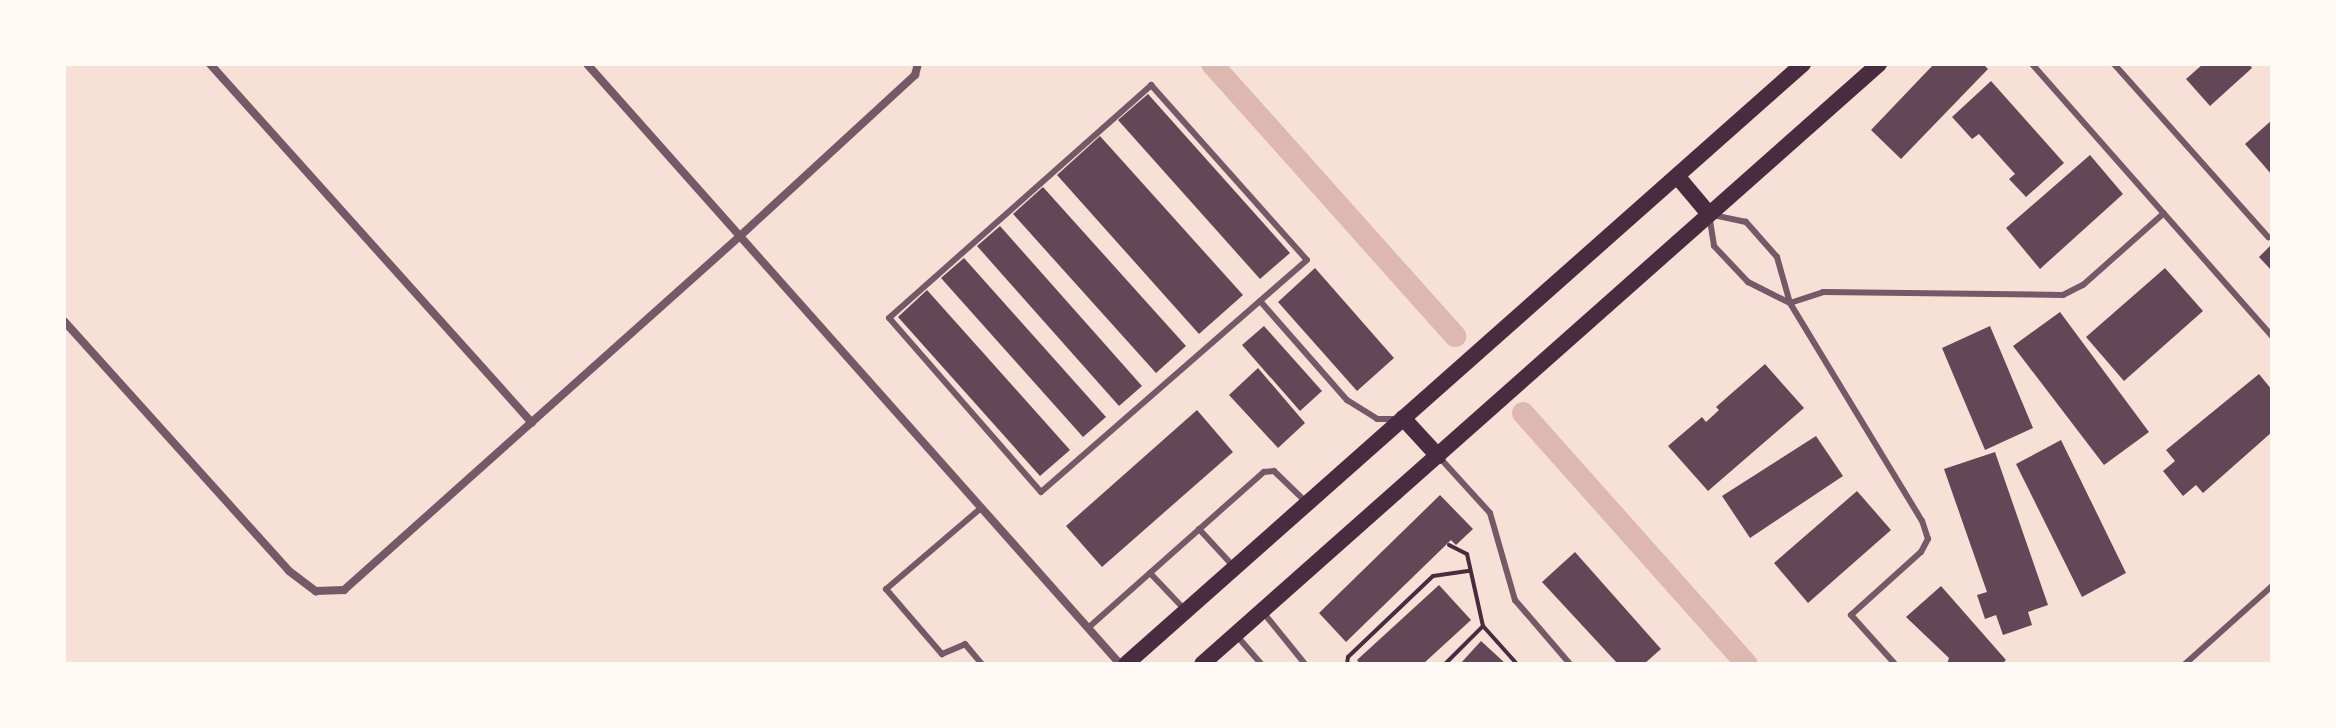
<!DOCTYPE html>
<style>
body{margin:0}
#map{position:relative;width:2336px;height:728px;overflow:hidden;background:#f7e1d7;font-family:Barlow,sans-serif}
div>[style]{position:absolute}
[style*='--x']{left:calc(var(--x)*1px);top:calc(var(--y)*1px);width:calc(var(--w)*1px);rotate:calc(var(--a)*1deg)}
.canal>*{height:22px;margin:-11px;padding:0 11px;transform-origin:11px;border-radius:11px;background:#dcb8b0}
.building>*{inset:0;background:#644757}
.path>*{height:4px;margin:-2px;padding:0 2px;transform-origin:2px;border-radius:2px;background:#4a2c40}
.service>*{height:6px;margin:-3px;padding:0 3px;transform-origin:3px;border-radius:3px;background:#755966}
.minor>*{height:8px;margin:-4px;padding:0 4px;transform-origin:4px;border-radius:4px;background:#755966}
.secondary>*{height:16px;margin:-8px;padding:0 8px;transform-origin:8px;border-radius:8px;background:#4a2c40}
span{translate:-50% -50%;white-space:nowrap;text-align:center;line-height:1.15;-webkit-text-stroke:7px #fffaf5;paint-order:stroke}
.frame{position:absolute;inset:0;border:66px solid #fffaf5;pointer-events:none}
</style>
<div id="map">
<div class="canal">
<div style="--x:1212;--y:64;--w:365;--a:48.2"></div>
<div style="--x:1523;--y:413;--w:336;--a:48.3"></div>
</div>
<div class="building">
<div style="clip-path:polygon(1934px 64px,1983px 64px,1988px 69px,1901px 159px,1871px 130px)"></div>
<div style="clip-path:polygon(2203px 64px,2249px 64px,2252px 68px,2210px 106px,2186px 79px)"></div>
<div style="clip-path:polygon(1991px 81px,2064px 163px,2026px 197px,2009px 179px,2015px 174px,1979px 134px,1972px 139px,1952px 117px)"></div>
<div style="clip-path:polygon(1148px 94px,1290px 253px,1260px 279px,1118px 120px)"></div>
<div style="clip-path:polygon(2272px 120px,2272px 175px,2245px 144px)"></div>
<div style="clip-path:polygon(1100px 136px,1243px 295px,1199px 334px,1057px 175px)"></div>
<div style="clip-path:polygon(2090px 155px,2123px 194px,2040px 269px,2006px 228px)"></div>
<div style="clip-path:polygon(1043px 187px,1186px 346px,1156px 373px,1013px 214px)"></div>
<div style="clip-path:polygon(1000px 226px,1142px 386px,1119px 406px,977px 246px)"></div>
<div style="clip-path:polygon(2272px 244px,2272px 271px,2259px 257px)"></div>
<div style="clip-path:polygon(964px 258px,1106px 417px,1083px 437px,941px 278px)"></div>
<div style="clip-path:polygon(1315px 268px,1394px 358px,1357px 391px,1278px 302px)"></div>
<div style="clip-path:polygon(2165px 268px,2203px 311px,2124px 381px,2086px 337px)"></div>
<div style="clip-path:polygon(927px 290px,1070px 450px,1040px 476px,898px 317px)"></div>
<div style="clip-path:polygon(2060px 312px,2149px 432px,2104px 465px,2013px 346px)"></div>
<div style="clip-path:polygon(1264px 326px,1322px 391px,1300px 411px,1242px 345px)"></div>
<div style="clip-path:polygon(1990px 326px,2033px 428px,1985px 450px,1942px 348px)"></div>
<div style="clip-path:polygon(1765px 364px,1804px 408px,1708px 491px,1668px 446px,1702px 417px,1706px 422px,1719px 410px,1716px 407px)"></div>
<div style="clip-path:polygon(1258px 368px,1305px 423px,1278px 448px,1229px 395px)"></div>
<div style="clip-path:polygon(2259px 374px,2272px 390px,2272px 432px,2203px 493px,2196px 485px,2183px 496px,2163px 471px,2175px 461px,2166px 450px)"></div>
<div style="clip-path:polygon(1197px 410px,1233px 452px,1102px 567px,1066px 526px)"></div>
<div style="clip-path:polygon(1816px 436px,1843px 476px,1750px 538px,1722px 496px)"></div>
<div style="clip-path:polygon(2061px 440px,2126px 573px,2082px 597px,2016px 464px)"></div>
<div style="clip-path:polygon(1995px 452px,2048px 605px,2028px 612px,2032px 625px,2003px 635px,1996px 615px,1985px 619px,1977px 595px,1987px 592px,1944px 469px)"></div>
<div style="clip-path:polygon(1857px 491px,1891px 530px,1808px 603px,1774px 563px)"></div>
<div style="clip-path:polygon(1440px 495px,1473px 529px,1456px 545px,1451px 540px,1346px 642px,1319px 613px)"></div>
<div style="clip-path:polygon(1575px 552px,1661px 649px,1644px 664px,1618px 664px,1542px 582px)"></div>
<div style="clip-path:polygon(1439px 585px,1471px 620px,1423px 664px,1360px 664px,1357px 660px)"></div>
<div style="clip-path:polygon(1941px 586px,2006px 660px,2002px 664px,1947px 664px,1949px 658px,1906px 617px)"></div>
<div style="clip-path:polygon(1481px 641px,1506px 664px,1460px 664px)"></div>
</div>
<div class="path">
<div style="--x:1449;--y:545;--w:20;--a:27"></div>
<div style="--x:1467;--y:554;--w:74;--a:77.5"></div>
<div style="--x:1483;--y:626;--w:51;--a:48.2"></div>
<div style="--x:1347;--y:664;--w:7;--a:-82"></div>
<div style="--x:1348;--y:657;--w:117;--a:-43.6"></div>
<div style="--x:1433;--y:576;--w:37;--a:-8"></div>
<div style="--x:1445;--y:664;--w:54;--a:-45"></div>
</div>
<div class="service">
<div style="--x:2032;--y:64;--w:363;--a:48.6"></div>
<div style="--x:2114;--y:64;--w:232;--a:48.3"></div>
<div style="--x:1151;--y:85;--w:234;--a:48.3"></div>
<div style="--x:1307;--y:260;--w:353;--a:138.9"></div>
<div style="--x:1041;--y:492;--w:231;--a:-131.1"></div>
<div style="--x:889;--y:318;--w:351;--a:-41.6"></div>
<div style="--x:1260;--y:301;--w:132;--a:48.7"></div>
<div style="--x:1347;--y:400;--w:36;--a:32"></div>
<div style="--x:1377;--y:419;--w:20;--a:0"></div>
<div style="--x:1440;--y:458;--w:74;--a:47.7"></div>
<div style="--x:1490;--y:513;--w:91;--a:74"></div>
<div style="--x:1515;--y:600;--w:84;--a:49.3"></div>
<div style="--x:981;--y:508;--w:125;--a:139.5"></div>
<div style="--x:886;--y:589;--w:86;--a:49.3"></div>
<div style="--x:942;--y:654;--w:25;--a:-23"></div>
<div style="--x:965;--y:644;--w:26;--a:50"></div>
<div style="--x:1199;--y:529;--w:53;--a:47.3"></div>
<div style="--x:1150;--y:573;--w:52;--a:46.5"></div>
<div style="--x:1262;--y:611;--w:68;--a:50.9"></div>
<div style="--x:1088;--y:628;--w:235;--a:-41.6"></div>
<div style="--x:1264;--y:472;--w:10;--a:-6"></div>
<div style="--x:1274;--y:471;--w:43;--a:44.1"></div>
<div style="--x:1237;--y:636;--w:37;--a:49"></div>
<div style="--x:1895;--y:664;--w:66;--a:-131.9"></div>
<div style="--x:1851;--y:615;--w:94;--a:-42"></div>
<div style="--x:1921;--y:552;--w:15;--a:-62"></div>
<div style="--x:1928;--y:539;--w:19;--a:-108"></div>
<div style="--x:1922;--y:521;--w:255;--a:-121.2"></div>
<div style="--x:1790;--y:303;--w:48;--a:-105.8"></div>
<div style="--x:1777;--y:257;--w:47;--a:-131.5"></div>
<div style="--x:1746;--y:222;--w:38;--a:-168"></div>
<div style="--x:1709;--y:214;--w:32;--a:81"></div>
<div style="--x:1714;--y:246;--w:50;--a:46.6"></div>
<div style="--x:1748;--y:282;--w:47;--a:26.6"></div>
<div style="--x:1790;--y:303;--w:35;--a:-18"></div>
<div style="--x:1823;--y:292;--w:240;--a:0.7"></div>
<div style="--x:2063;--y:295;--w:22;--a:-27"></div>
<div style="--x:2083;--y:285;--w:108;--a:-41.6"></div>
<div style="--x:2185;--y:664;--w:117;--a:-41.9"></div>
</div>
<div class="minor">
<div style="--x:210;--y:64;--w:482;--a:48.1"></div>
<div style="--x:587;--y:64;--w:803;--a:48.38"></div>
<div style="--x:64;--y:321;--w:336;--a:48"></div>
<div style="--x:289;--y:571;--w:34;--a:37"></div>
<div style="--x:316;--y:591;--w:28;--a:-2"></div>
<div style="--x:344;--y:590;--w:531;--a:-41.79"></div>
<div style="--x:740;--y:236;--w:238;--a:-42.6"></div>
<div style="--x:915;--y:75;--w:11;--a:-75"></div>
</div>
<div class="secondary">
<div style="--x:1677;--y:176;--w:50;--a:49.9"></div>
<div style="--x:1403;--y:418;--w:52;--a:47.4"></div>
<div style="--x:1126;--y:664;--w:905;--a:-41.55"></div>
<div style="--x:1202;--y:664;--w:905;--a:-41.55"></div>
</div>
<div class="frame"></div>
</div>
